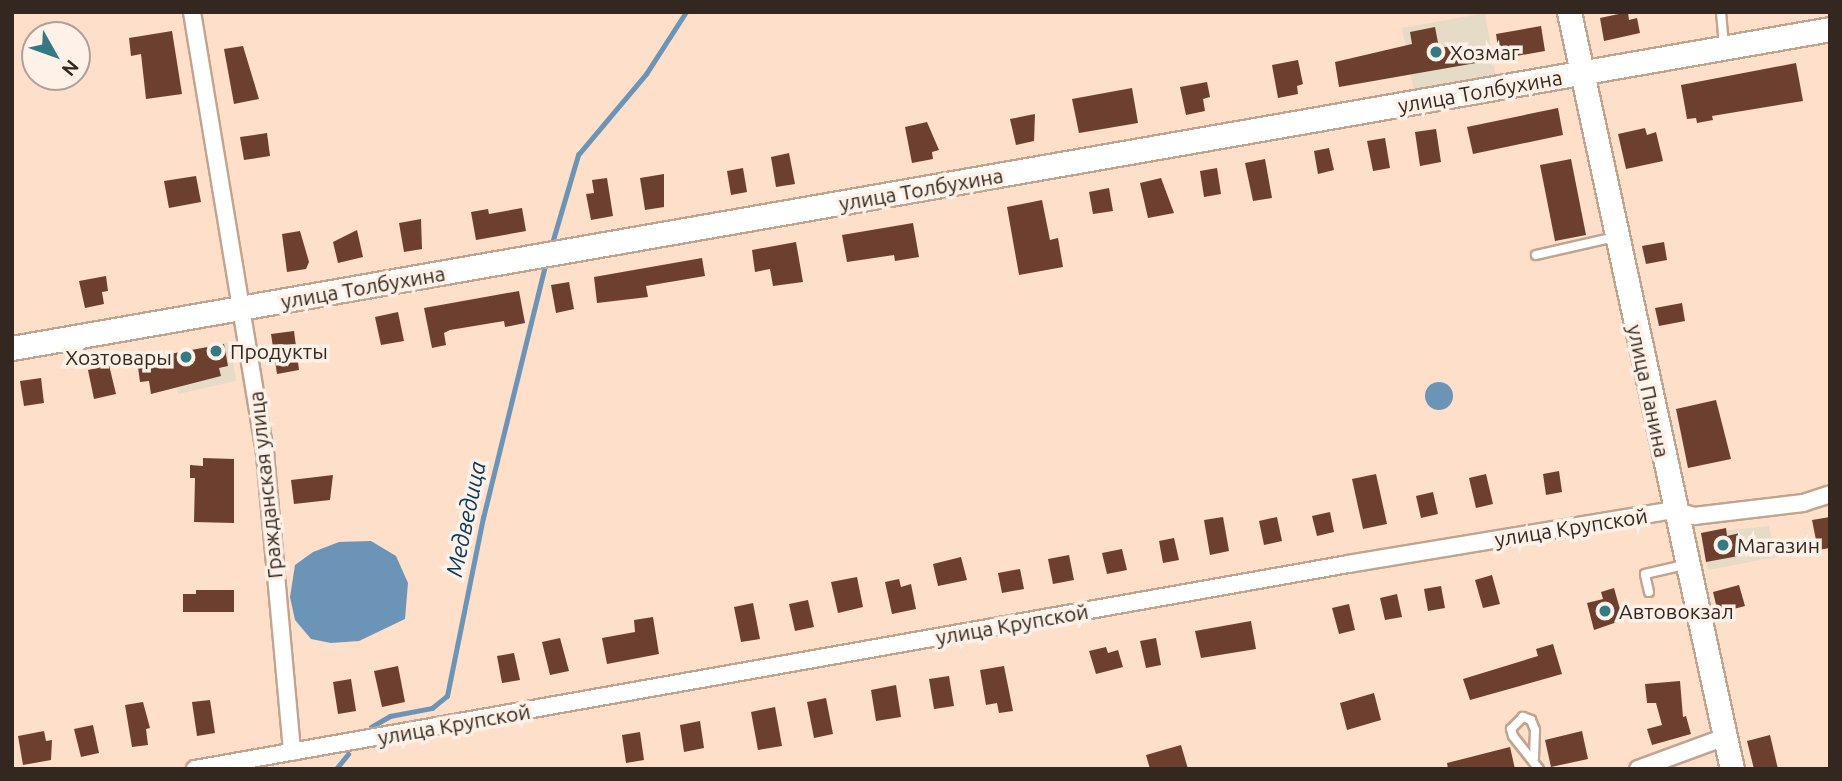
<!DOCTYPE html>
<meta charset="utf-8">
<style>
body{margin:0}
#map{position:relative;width:1842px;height:781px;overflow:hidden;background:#fedfca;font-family:Ubuntu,sans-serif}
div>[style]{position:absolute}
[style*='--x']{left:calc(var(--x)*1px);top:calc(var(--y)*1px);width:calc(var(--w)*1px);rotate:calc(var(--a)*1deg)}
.commercial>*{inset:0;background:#e6dbc6}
.water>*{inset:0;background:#6b94b7}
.round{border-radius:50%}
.stream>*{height:4.5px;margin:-2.25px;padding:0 2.25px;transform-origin:2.25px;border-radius:2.25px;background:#6b94b7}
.building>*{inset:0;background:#6c3f2e}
.roads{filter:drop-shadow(2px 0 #c1a48f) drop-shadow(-2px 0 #c1a48f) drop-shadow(0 2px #c1a48f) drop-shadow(0 -2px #c1a48f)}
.lane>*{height:8px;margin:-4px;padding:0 4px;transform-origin:4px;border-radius:4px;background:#fff}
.street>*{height:16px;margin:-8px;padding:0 8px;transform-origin:8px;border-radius:8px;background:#fff}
.secondary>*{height:23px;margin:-11.5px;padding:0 11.5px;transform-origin:11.5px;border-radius:11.5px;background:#fff}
.dots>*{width:19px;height:19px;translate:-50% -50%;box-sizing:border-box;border:4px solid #fdf1e8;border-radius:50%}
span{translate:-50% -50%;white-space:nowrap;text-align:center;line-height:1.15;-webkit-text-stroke:7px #fdf1e8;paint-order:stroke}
.poi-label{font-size:21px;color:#33271f}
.left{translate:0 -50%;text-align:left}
.right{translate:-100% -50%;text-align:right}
.street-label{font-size:21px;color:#33271f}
.water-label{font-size:23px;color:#06395c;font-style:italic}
.frame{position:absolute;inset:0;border:14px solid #33271f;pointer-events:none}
.north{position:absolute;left:21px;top:21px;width:70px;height:70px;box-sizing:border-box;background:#fdf1e8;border:2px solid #aca098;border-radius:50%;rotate:130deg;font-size:19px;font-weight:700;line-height:28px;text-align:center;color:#33271f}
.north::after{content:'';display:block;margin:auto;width:24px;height:32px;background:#347a85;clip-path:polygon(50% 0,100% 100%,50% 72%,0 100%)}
</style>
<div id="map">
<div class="commercial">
<div style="clip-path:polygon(1485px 13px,1496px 78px,1414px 92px,1402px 28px)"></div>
<div style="clip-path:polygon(230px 342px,236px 381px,178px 394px,170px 354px)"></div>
<div style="clip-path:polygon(1769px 526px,1776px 557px,1708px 570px,1701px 533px)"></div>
</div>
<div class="water">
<div class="round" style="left:1425px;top:382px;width:28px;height:28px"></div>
<div style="clip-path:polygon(371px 541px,396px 556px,408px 583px,405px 619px,359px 641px,331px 643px,311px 639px,295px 620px,290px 597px,295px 565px,313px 552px,339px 542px)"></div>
</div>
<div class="stream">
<div style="--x:553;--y:240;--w:89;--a:-73.6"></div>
<div style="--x:578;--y:155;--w:106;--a:-50"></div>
<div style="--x:646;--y:74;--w:74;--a:-57.2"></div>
<div style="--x:371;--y:727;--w:22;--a:-30"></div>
<div style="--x:390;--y:716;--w:43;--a:-10.8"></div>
<div style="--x:432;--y:708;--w:19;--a:-39"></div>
<div style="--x:447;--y:696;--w:182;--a:-78.6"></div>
<div style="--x:483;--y:518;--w:256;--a:-76.2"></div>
<div style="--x:336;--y:769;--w:19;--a:-51"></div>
</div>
<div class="building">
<div style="clip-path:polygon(1628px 12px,1629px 20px,1637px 18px,1640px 33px,1604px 41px,1600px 18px)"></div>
<div style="clip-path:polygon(1541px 26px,1545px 51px,1339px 87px,1335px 62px,1412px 44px,1410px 32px,1435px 27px,1439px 48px,1458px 45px,1460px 54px,1498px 47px,1496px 34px)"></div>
<div style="clip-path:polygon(172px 31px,182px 94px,146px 99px,141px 54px,131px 56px,129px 38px)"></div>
<div style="clip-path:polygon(243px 46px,259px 99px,234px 104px,224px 49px)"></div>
<div style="clip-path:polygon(1298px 60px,1303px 84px,1297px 86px,1298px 94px,1278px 98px,1272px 65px)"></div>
<div style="clip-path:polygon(1796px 63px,1803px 101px,1712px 116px,1713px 120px,1697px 123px,1696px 118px,1687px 119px,1681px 85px)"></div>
<div style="clip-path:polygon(1207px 82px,1210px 97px,1203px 99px,1205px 111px,1186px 115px,1180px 87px)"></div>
<div style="clip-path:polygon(1132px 88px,1138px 123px,1079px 133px,1072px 99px)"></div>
<div style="clip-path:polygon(1558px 108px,1563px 135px,1473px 154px,1467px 127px)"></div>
<div style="clip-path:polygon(1035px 114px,1034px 141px,1016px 145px,1010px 119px)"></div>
<div style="clip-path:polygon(927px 122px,939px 150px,932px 152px,933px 159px,912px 163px,905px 127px)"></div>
<div style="clip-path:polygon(1645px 128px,1647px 135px,1656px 132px,1663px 161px,1626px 169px,1618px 134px)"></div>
<div style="clip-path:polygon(1436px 129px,1441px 162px,1420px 166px,1415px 132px)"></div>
<div style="clip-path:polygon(267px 133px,270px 156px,244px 160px,240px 137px)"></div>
<div style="clip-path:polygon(1385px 138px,1390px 168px,1373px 171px,1367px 141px)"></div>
<div style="clip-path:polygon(1329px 148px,1334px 170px,1318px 174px,1314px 151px)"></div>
<div style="clip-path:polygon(789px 153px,795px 184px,776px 187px,771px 157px)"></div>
<div style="clip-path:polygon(1265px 159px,1272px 198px,1253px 201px,1245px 163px)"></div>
<div style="clip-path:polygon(1571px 159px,1586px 235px,1555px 241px,1540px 165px)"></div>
<div style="clip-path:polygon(743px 168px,747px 192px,731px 195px,727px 171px)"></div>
<div style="clip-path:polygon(1217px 168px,1221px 194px,1204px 197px,1200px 171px)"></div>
<div style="clip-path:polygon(664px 174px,664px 207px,645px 210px,640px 178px)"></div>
<div style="clip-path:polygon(196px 176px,201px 202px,169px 208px,164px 181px)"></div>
<div style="clip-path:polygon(607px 178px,613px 216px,591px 220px,586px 194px,594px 193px,592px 180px)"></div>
<div style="clip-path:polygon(1161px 178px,1174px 213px,1148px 218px,1140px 183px)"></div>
<div style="clip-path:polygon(1109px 188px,1113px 211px,1093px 214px,1089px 192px)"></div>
<div style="clip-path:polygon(1042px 200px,1050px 240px,1058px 238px,1063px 267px,1019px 275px,1007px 207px)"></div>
<div style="clip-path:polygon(522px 208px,526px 231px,476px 240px,471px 212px,488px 209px,489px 214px)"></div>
<div style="clip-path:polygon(421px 219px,422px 249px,404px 252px,399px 223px)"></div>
<div style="clip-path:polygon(913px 223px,919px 257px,895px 261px,894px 255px,847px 262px,842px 235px)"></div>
<div style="clip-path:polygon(357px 230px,363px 257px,338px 263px,333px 242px)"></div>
<div style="clip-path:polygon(300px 231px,309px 262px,306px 269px,287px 272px,282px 234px)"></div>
<div style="clip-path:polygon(796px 242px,803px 282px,773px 286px,770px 269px,755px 272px,752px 250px)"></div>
<div style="clip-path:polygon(1664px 242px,1667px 260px,1646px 264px,1642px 246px)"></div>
<div style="clip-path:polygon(702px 258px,705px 276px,646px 286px,648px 297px,597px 303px,594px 277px)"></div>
<div style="clip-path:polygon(106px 276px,108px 291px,102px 292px,104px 304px,85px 308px,79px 281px)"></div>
<div style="clip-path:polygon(569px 282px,574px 309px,556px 313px,551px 285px)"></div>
<div style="clip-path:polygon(519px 291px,525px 323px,505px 327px,504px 321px,450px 330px,444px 333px,446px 345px,432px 348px,424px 308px)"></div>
<div style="clip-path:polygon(1682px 303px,1685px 321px,1659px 326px,1655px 308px)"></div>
<div style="clip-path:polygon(398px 312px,404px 341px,381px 345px,375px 317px)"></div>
<div style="clip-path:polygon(294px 331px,299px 370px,277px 374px,271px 334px)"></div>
<div style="clip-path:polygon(224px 344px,228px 366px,219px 368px,221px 376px,151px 394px,149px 381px,140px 382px,137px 360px)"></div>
<div style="clip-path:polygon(109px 365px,116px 394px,94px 399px,88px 370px)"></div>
<div style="clip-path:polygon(41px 378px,44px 403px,24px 406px,20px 381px)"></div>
<div style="clip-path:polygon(1716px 400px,1731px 459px,1688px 468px,1676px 409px)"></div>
<div style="clip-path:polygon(203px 458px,234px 459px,234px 523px,194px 522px,195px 478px,190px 478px,190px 465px,203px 466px)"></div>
<div style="clip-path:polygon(1559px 471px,1562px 492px,1546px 495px,1543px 474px)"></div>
<div style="clip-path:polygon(1376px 474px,1387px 524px,1363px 529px,1352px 479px)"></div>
<div style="clip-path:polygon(1486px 474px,1493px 504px,1476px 508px,1469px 478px)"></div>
<div style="clip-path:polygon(333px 475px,330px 500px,294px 504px,291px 480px)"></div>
<div style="clip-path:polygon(1433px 492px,1438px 514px,1421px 518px,1416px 496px)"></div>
<div style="clip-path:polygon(1330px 512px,1334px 532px,1317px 536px,1312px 516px)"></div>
<div style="clip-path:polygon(1223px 517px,1229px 551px,1210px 555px,1204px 520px)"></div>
<div style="clip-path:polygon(1277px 517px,1282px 541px,1264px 545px,1259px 521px)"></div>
<div style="clip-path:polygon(1830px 517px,1830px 548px,1818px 550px,1812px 520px)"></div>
<div style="clip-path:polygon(1726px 528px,1727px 536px,1740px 533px,1744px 555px,1706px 562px,1701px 533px)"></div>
<div style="clip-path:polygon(1174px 538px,1179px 560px,1163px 563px,1159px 541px)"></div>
<div style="clip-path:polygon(1122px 549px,1127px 570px,1107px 574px,1102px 553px)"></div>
<div style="clip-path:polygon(1069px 555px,1074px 580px,1053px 584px,1048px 559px)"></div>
<div style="clip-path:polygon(961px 557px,967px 580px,938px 586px,933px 564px)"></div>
<div style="clip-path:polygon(1020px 569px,1024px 589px,1002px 593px,998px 573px)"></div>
<div style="clip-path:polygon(1492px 575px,1500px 604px,1483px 608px,1475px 580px)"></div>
<div style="clip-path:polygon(857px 577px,863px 607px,838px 613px,831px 582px)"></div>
<div style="clip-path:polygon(899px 579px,901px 587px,911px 584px,916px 609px,892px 614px,885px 582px)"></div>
<div style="clip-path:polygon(1739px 585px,1745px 606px,1718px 613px,1713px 592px)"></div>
<div style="clip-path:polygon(1441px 586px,1445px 608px,1428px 611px,1424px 589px)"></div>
<div style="clip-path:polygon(1614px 588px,1623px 620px,1594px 630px,1587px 603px,1603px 599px,1601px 592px)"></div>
<div style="clip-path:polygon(196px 590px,234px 590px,234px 612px,183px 612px,183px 594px,196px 594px)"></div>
<div style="clip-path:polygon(1397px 594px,1402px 617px,1385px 620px,1380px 598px)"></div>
<div style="clip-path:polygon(808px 600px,814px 627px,795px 631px,789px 604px)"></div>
<div style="clip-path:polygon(753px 603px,760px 639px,741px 642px,734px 607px)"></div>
<div style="clip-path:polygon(1349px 604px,1355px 630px,1339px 634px,1332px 608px)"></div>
<div style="clip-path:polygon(653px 617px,659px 654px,607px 664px,602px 638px,635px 632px,634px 620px)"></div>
<div style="clip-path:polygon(1251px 621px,1256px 649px,1201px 658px,1195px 631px)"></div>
<div style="clip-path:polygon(560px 638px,569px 671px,550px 675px,542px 642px)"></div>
<div style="clip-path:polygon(1156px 638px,1161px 665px,1146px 668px,1140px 641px)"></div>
<div style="clip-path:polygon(1553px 644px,1562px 674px,1470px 700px,1463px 679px,1538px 656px,1536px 649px)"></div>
<div style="clip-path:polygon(1106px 647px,1108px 653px,1118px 650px,1123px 667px,1096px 674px,1089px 651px)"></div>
<div style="clip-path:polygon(514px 653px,520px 680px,502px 683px,497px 656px)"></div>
<div style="clip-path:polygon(398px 666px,405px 702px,382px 707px,374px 671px)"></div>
<div style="clip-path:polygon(1004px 666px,1013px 711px,999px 713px,997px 703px,986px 705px,980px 670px)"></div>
<div style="clip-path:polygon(949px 676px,954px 706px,934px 709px,929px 679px)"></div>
<div style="clip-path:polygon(351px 679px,356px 711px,338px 714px,333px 682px)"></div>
<div style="clip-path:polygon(1680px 681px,1683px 717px,1686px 716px,1691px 734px,1652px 745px,1647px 729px,1662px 725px,1656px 703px,1647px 703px,1645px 684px)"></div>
<div style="clip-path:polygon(896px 685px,901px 717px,876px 721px,871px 690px)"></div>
<div style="clip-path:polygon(1374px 693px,1381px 720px,1347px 730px,1340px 703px)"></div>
<div style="clip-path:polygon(826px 698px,833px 734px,814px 738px,807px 702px)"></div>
<div style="clip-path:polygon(210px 700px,215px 733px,197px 736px,192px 702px)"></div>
<div style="clip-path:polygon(143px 702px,150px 728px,146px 729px,148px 745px,132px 747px,125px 705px)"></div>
<div style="clip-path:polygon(775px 707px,782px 746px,758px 750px,751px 712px)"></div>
<div style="clip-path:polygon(700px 721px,704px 748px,684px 752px,680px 725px)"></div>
<div style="clip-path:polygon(93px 725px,99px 753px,81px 757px,74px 729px)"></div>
<div style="clip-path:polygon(44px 731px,46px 741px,52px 740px,51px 760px,23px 765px,18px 736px)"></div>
<div style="clip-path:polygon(1582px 731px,1588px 759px,1551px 767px,1545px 740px)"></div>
<div style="clip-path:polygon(640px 732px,644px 760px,626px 763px,622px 735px)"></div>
<div style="clip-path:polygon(1770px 735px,1778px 769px,1754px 769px,1747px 741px)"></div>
<div style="clip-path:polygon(1181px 745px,1188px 769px,1150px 769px,1146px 755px)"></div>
<div style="clip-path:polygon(1510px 747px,1515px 769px,1448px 769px,1447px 763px)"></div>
</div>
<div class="roads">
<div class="lane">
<div style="--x:1721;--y:12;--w:35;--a:85"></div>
<div style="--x:1536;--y:255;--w:81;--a:-12.8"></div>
<div style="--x:1649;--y:592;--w:18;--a:-103"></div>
<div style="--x:1645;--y:574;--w:40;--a:-13"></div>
<div style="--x:1534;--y:758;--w:28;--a:-88"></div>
<div style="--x:1535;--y:730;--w:11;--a:-112"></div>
<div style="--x:1531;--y:720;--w:9;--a:-159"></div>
<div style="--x:1523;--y:717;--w:17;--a:135"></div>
<div style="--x:1511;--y:729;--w:7;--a:74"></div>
<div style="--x:1513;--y:736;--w:42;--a:51.8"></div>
</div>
<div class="street">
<div style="--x:192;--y:12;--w:448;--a:80.6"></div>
<div style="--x:265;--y:454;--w:299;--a:84.8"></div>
<div style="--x:195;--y:769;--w:1171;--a:-10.08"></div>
<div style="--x:1348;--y:564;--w:331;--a:-9.4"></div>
<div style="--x:1675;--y:510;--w:20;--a:18"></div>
<div style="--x:1694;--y:516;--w:110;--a:-6.8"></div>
<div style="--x:1803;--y:503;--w:28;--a:-18"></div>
<div style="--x:1638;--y:769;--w:93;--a:-20.2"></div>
</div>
<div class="secondary">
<div style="--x:1569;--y:12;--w:774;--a:77.85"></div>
<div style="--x:12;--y:348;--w:1846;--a:-9.95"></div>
</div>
</div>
<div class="dots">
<div style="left:1436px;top:52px;background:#347a85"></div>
<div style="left:216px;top:351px;background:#347a85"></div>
<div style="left:186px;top:357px;background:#347a85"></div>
<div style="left:1723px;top:545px;background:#347a85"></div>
<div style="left:1605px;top:611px;background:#347a85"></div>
</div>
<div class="poi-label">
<span class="left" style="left:1450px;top:52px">Хозмаг</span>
<span class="left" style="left:230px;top:351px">Продукты</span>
<span class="right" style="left:172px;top:357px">Хозтовары</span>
<span class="left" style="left:1737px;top:545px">Магазин</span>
<span class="left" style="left:1619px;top:611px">Автовокзал</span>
</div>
<div class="street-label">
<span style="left:1480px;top:91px;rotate:-10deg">улица Толбухина</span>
<span style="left:921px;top:189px;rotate:-10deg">улица Толбухина</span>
<span style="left:363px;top:287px;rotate:-10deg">улица Толбухина</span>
<span style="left:1649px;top:391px;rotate:78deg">улица Панина</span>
<span style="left:265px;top:485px;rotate:-96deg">Гражданская улица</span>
<span style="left:1571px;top:527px;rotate:-9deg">улица Крупской</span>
<span style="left:1012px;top:624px;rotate:-10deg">улица Крупской</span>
<span style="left:454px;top:724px;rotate:-10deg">улица Крупской</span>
</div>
<div class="water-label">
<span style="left:466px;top:519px;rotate:-78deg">Медведица</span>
</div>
<div class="frame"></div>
<div class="north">N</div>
</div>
